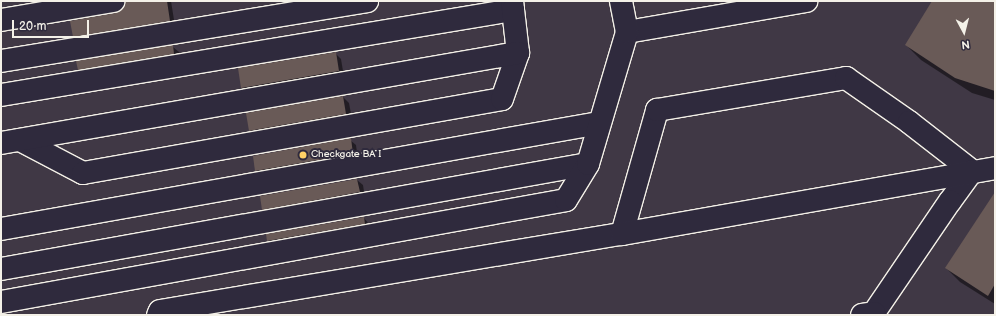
<!DOCTYPE html>
<style>
body{margin:0}
#map{position:relative;width:996px;height:316px;overflow:hidden;background:#2f2a3d;font-family:"Balsamiq Sans",sans-serif}
div>[style]{position:absolute}
[style*='--x']{left:calc(var(--x)*1px);top:calc(var(--y)*1px);width:calc(var(--w)*1px);rotate:calc(var(--a)*1deg)}
.built>*{inset:0;background:#403845}
.shadow>*{inset:0;background:#0007}
.building>*{inset:0;background:#695a57}
.roads{filter:drop-shadow(1px 0 #f4f1e8) drop-shadow(-1px 0 #f4f1e8) drop-shadow(0 1px #f4f1e8) drop-shadow(0 -1px #f4f1e8)}
.minor>*{height:22px;margin:-11px;padding:0 11px;transform-origin:11px;border-radius:11px;background:#2f2a3d}
.dots>*{width:11px;height:11px;translate:-50% -50%;box-sizing:border-box;border:2px solid #2f2a3d;border-radius:50%}
span{translate:-50% -50%;white-space:nowrap;text-align:center;line-height:1.15;-webkit-text-stroke:4px #2f2a3d;paint-order:stroke}
.poi-label{font-size:10px;color:#f4f1e8}
.left{translate:0 -50%;text-align:left}
.frame{position:absolute;inset:0;border:2px solid #f4f1e8;pointer-events:none}
.north{position:absolute;left:944px;top:12px;width:40px;height:40px;-webkit-text-stroke:3px #2f2a3d;paint-order:stroke;rotate:173deg;font-size:11px;font-weight:700;line-height:16px;text-align:center;color:#f4f1e8}
.north::after{content:'';display:block;margin:auto;width:14px;height:18px;background:#f4f1e8;clip-path:polygon(50% 0,100% 100%,50% 72%,0 100%)}
.scale{position:absolute;left:12px;top:20px;width:77px;height:18px;box-sizing:border-box;border:2px solid #f4f1e8;border-top:0;padding-left:5px;font-size:12px;line-height:14px;white-space:nowrap;color:#f4f1e8;-webkit-text-stroke:3px #2f2a3d;paint-order:stroke}
</style>
<div id="map">
<div class="built">
<div style="clip-path:polygon(1px 1px,995px 1px,995px 315px,1px 315px)"></div>
</div>
<div class="shadow">
<div style="clip-path:polygon(126px 1px,171px 1px,175px 26px,79px 42px,73px 36px,121px 12px)"></div>
<div style="clip-path:polygon(933px 1px,995px 1px,995px 100px,972px 93px,921px 60px,906px 45px)"></div>
<div style="clip-path:polygon(173px 47px,179px 52px,180px 59px,85px 75px,79px 69px)"></div>
<div style="clip-path:polygon(335px 53px,341px 59px,344px 77px,248px 94px,242px 88px,239px 69px)"></div>
<div style="clip-path:polygon(343px 97px,349px 103px,352px 119px,255px 136px,250px 131px)"></div>
<div style="clip-path:polygon(350px 140px,356px 145px,358px 160px,262px 177px,256px 171px)"></div>
<div style="clip-path:polygon(357px 180px,363px 185px,365px 198px,269px 215px,263px 209px)"></div>
<div style="clip-path:polygon(995px 203px,995px 304px,960px 282px,946px 268px)"></div>
<div style="clip-path:polygon(364px 218px,369px 224px,370px 229px,274px 247px,268px 241px)"></div>
</div>
<div class="building">
<div style="clip-path:polygon(125px 1px,167px 1px,170px 21px,73px 37px,70px 21px,115px 13px,121px 10px)"></div>
<div style="clip-path:polygon(932px 1px,995px 1px,995px 91px,955px 78px,905px 45px)"></div>
<div style="clip-path:polygon(173px 45px,174px 54px,78px 70px,76px 61px)"></div>
<div style="clip-path:polygon(336px 52px,339px 71px,241px 88px,238px 68px)"></div>
<div style="clip-path:polygon(343px 96px,346px 114px,249px 131px,246px 113px)"></div>
<div style="clip-path:polygon(351px 138px,353px 154px,255px 171px,253px 156px)"></div>
<div style="clip-path:polygon(357px 179px,360px 192px,262px 210px,260px 196px)"></div>
<div style="clip-path:polygon(995px 192px,995px 284px,988px 296px,945px 268px)"></div>
<div style="clip-path:polygon(364px 217px,365px 224px,267px 241px,266px 234px)"></div>
</div>
<div class="roads">
<div class="minor">
<div style="--x:1;--y:20;--w:114;--a:-9.6"></div>
<div style="--x:627;--y:32;--w:182;--a:-9.8"></div>
<div style="--x:1;--y:61;--w:371;--a:-9.3"></div>
<div style="--x:1;--y:95;--w:519;--a:-9.43"></div>
<div style="--x:513;--y:10;--w:9;--a:-96"></div>
<div style="--x:20;--y:140;--w:71;--a:27.6"></div>
<div style="--x:83;--y:173;--w:425;--a:-10"></div>
<div style="--x:502;--y:99;--w:49;--a:-70.8"></div>
<div style="--x:518;--y:53;--w:43;--a:-96.6"></div>
<div style="--x:1;--y:143;--w:525;--a:-9.88"></div>
<div style="--x:1;--y:229;--w:607;--a:-10.05"></div>
<div style="--x:622;--y:234;--w:129;--a:-74.2"></div>
<div style="--x:657;--y:110;--w:192;--a:-9.6"></div>
<div style="--x:846;--y:78;--w:77;--a:34.9"></div>
<div style="--x:909;--y:122;--w:80;--a:37.9"></div>
<div style="--x:972;--y:171;--w:37;--a:126"></div>
<div style="--x:950;--y:201;--w:135;--a:124.2"></div>
<div style="--x:874;--y:313;--w:12;--a:171"></div>
<div style="--x:1;--y:269;--w:596;--a:-10.14"></div>
<div style="--x:1;--y:302;--w:574;--a:-10.23"></div>
<div style="--x:566;--y:200;--w:42;--a:-58.6"></div>
<div style="--x:588;--y:164;--w:138;--a:-73.5"></div>
<div style="--x:627;--y:32;--w:32;--a:-101"></div>
<div style="--x:158;--y:315;--w:4;--a:-63"></div>
<div style="--x:160;--y:311;--w:468;--a:-9.5"></div>
<div style="--x:622;--y:234;--w:379;--a:-10"></div>
</div>
</div>
<div class="dots">
<div style="left:303px;top:155px;background:#ffd166"></div>
</div>
<div class="poi-label">
<span class="left" style="left:311px;top:155px">Checkgate BA I</span>
</div>
<div class="frame"></div>
<div class="north">N</div>
<div class="scale">20 m</div>
</div>
